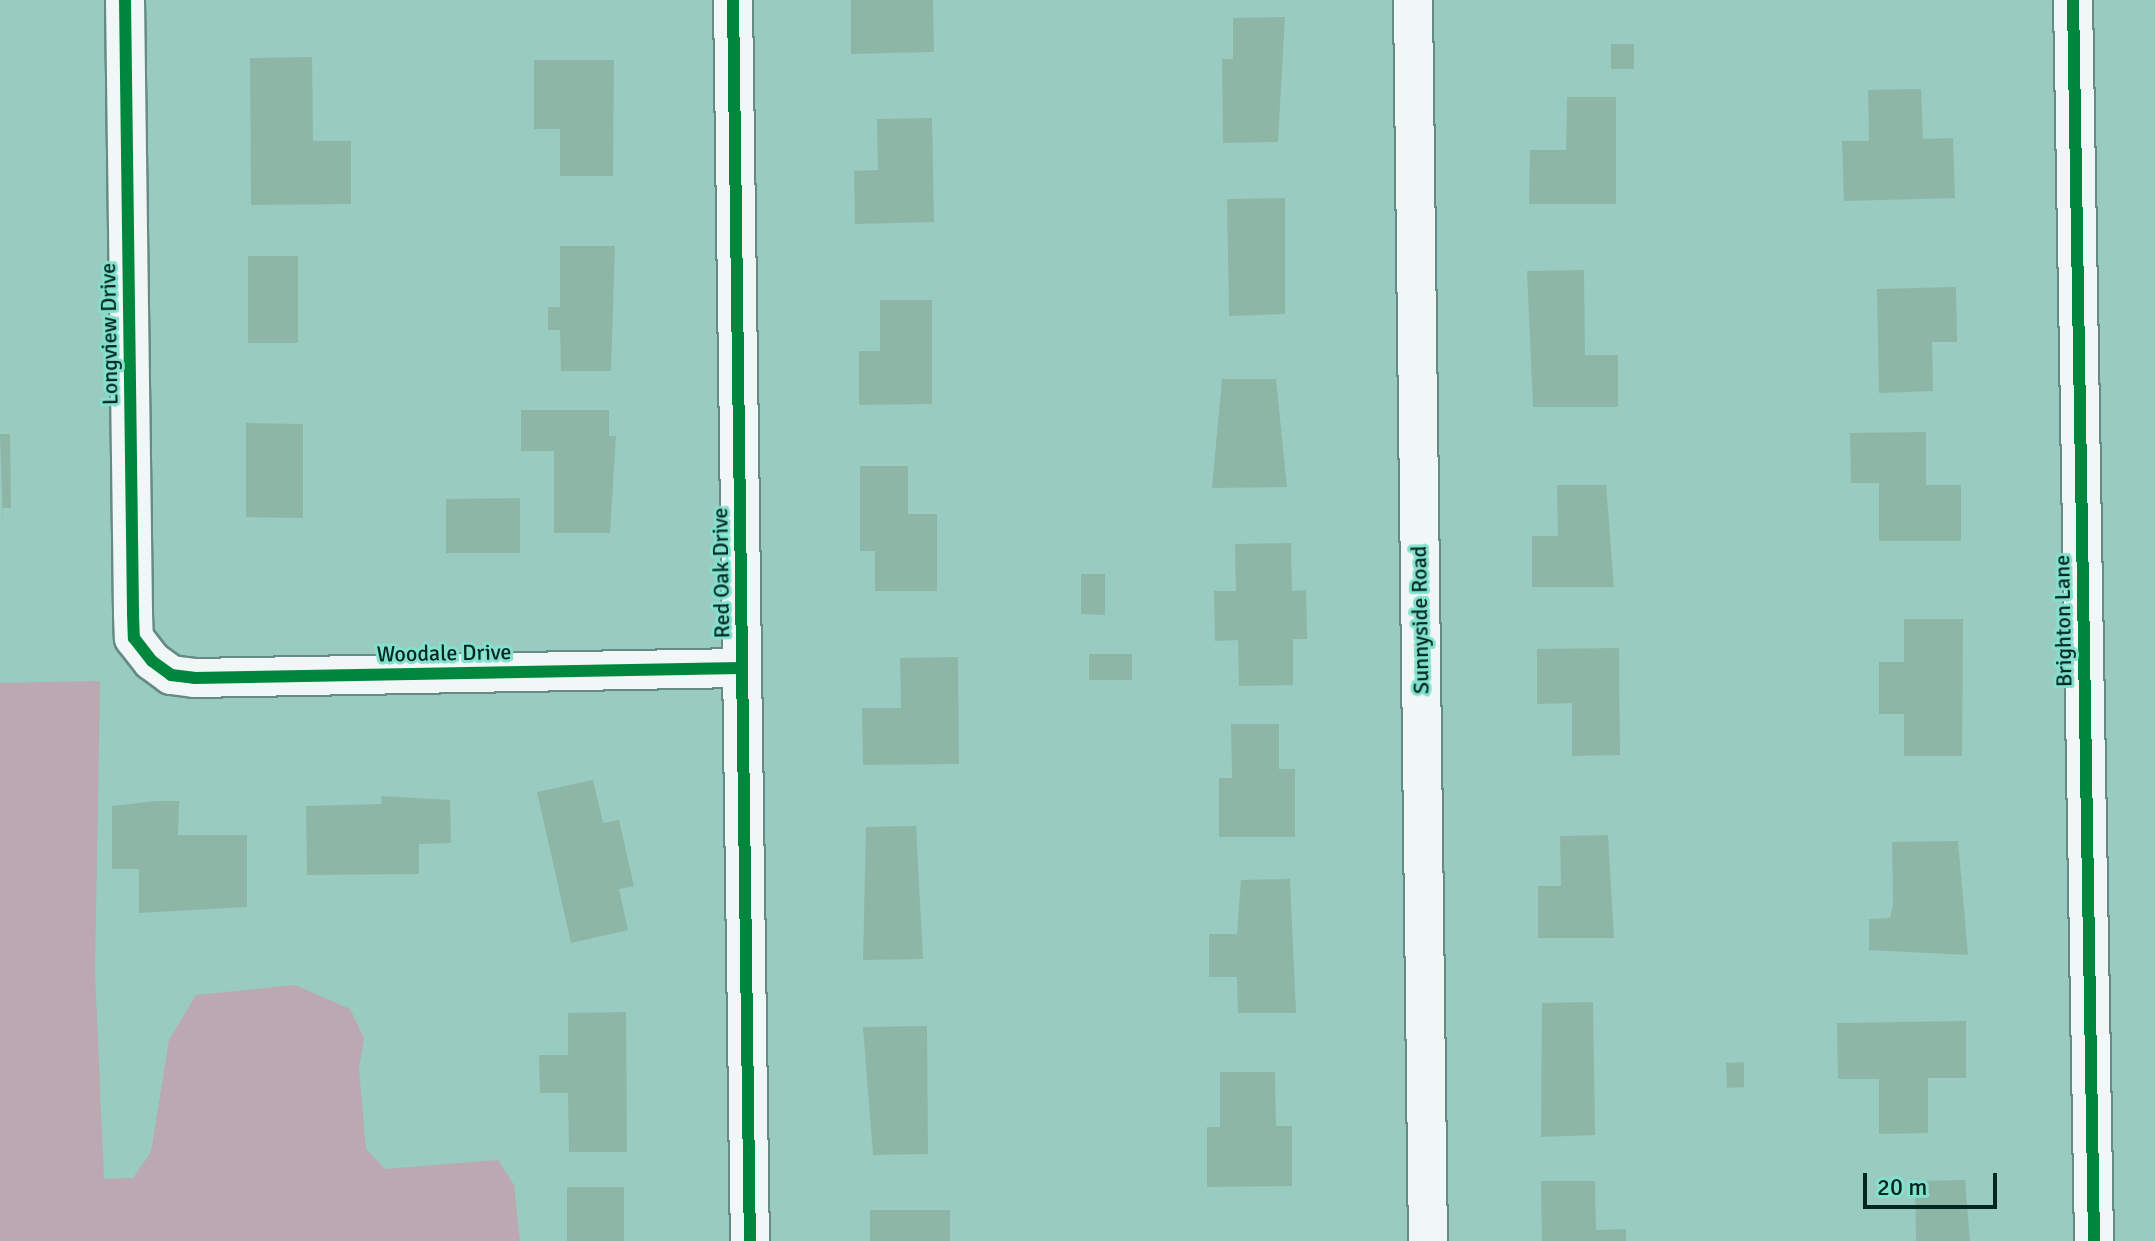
<!DOCTYPE html>
<style>
body{margin:0}
#map{position:relative;width:2155px;height:1241px;overflow:hidden;background:#99cbc0;font-family:Signika,sans-serif}
div>[style]{position:absolute}
[style*='--x']{left:calc(var(--x)*1px);top:calc(var(--y)*1px);width:calc(var(--w)*1px);rotate:calc(var(--a)*1deg)}
.green>*{inset:0;background:#bca8b1}
.building>*{inset:0;background:#8eb6a7}
.roads{filter:drop-shadow(2px 0 #668b84) drop-shadow(-2px 0 #668b84) drop-shadow(0 2px #668b84) drop-shadow(0 -2px #668b84)}
.minor>*{height:38px;margin:-19px;padding:0 19px;transform-origin:19px;border-radius:19px;background:#f0f7f6}
.cycleway>*{height:12px;margin:-6px;padding:0 6px;transform-origin:6px;border-radius:6px;background:#00873e}
span{translate:-50% -50%;white-space:nowrap;text-align:center;line-height:1.15;-webkit-text-stroke:6px #83e1cd;paint-order:stroke}
.street-label{font-size:22px;color:#002720}
.scale{position:absolute;left:1863px;top:1173px;width:134px;height:36px;box-sizing:border-box;border:4px solid #002720;border-top:0;padding-left:10px;font-size:24px;line-height:28px;white-space:nowrap;color:#002720;-webkit-text-stroke:6px #83e1cd;paint-order:stroke}
</style>
<div id="map">
<div class="green">
<div style="clip-path:polygon(100px 681px,95px 973px,104px 1179px,133px 1178px,151px 1152px,169px 1040px,196px 995px,295px 985px,350px 1009px,364px 1038px,359px 1069px,366px 1149px,385px 1169px,498px 1160px,514px 1185px,520px 1241px,0 1241px,0 683px)"></div>
</div>
<div class="building">
<div style="clip-path:polygon(851px 0,933px 0,934px 52px,851px 54px)"></div>
<div style="clip-path:polygon(1285px 17px,1278px 142px,1223px 143px,1222px 59px,1233px 59px,1233px 18px)"></div>
<div style="clip-path:polygon(1611px 44px,1634px 44px,1634px 69px,1611px 69px)"></div>
<div style="clip-path:polygon(312px 57px,313px 141px,351px 141px,351px 204px,251px 205px,250px 58px)"></div>
<div style="clip-path:polygon(534px 60px,614px 60px,613px 176px,560px 176px,560px 129px,534px 129px)"></div>
<div style="clip-path:polygon(1921px 89px,1923px 139px,1953px 138px,1955px 198px,1844px 201px,1842px 141px,1869px 141px,1868px 90px)"></div>
<div style="clip-path:polygon(1567px 97px,1616px 97px,1616px 204px,1529px 204px,1530px 150px,1566px 150px)"></div>
<div style="clip-path:polygon(932px 118px,934px 222px,855px 224px,854px 171px,878px 170px,877px 119px)"></div>
<div style="clip-path:polygon(1285px 198px,1285px 314px,1229px 316px,1227px 199px)"></div>
<div style="clip-path:polygon(560px 246px,615px 246px,611px 371px,561px 371px,560px 330px,548px 330px,548px 307px,560px 307px)"></div>
<div style="clip-path:polygon(248px 256px,298px 256px,298px 343px,248px 343px)"></div>
<div style="clip-path:polygon(1584px 270px,1585px 355px,1618px 355px,1618px 407px,1533px 407px,1527px 271px)"></div>
<div style="clip-path:polygon(1956px 287px,1957px 342px,1932px 342px,1933px 391px,1879px 393px,1877px 289px)"></div>
<div style="clip-path:polygon(880px 300px,932px 300px,932px 404px,859px 405px,859px 351px,880px 351px)"></div>
<div style="clip-path:polygon(1222px 379px,1276px 379px,1287px 487px,1212px 488px)"></div>
<div style="clip-path:polygon(521px 410px,609px 410px,609px 436px,616px 436px,610px 533px,554px 533px,554px 451px,521px 451px)"></div>
<div style="clip-path:polygon(246px 423px,303px 424px,303px 518px,246px 517px)"></div>
<div style="clip-path:polygon(1926px 432px,1926px 485px,1961px 485px,1961px 541px,1879px 541px,1879px 483px,1851px 483px,1850px 433px)"></div>
<div style="clip-path:polygon(0 434px,10px 434px,11px 508px,3px 508px,3px 525px)"></div>
<div style="clip-path:polygon(860px 466px,908px 466px,908px 514px,937px 514px,937px 591px,875px 591px,875px 551px,860px 551px)"></div>
<div style="clip-path:polygon(1557px 485px,1606px 485px,1614px 587px,1532px 587px,1532px 536px,1558px 536px)"></div>
<div style="clip-path:polygon(520px 498px,520px 553px,446px 553px,446px 499px)"></div>
<div style="clip-path:polygon(1291px 543px,1292px 591px,1306px 590px,1307px 639px,1293px 639px,1293px 685px,1239px 686px,1238px 640px,1215px 641px,1214px 591px,1236px 591px,1235px 544px)"></div>
<div style="clip-path:polygon(1081px 574px,1105px 574px,1105px 615px,1081px 614px)"></div>
<div style="clip-path:polygon(1904px 619px,1963px 619px,1962px 756px,1904px 756px,1904px 714px,1879px 714px,1879px 662px,1904px 662px)"></div>
<div style="clip-path:polygon(1619px 648px,1620px 755px,1572px 756px,1572px 703px,1537px 704px,1537px 649px)"></div>
<div style="clip-path:polygon(1089px 654px,1132px 654px,1132px 680px,1089px 680px)"></div>
<div style="clip-path:polygon(958px 657px,959px 764px,863px 765px,862px 708px,901px 708px,900px 658px)"></div>
<div style="clip-path:polygon(1231px 724px,1279px 724px,1279px 769px,1295px 769px,1295px 837px,1219px 837px,1219px 778px,1232px 778px)"></div>
<div style="clip-path:polygon(593px 780px,603px 823px,619px 820px,634px 886px,619px 889px,628px 930px,571px 943px,537px 792px)"></div>
<div style="clip-path:polygon(381px 796px,450px 800px,451px 843px,419px 844px,419px 874px,307px 875px,306px 806px,382px 804px)"></div>
<div style="clip-path:polygon(156px 801px,179px 801px,178px 835px,247px 835px,247px 907px,139px 913px,139px 869px,112px 869px,112px 806px)"></div>
<div style="clip-path:polygon(916px 826px,923px 959px,863px 960px,866px 827px)"></div>
<div style="clip-path:polygon(1608px 835px,1614px 938px,1538px 938px,1538px 886px,1561px 886px,1560px 836px)"></div>
<div style="clip-path:polygon(1958px 841px,1968px 955px,1869px 950px,1869px 919px,1890px 918px,1893px 905px,1892px 842px)"></div>
<div style="clip-path:polygon(1290px 879px,1296px 1013px,1238px 1013px,1237px 977px,1209px 977px,1209px 934px,1237px 934px,1241px 880px)"></div>
<div style="clip-path:polygon(1593px 1002px,1595px 1135px,1541px 1137px,1542px 1003px)"></div>
<div style="clip-path:polygon(626px 1012px,627px 1152px,569px 1152px,568px 1093px,540px 1093px,539px 1055px,568px 1055px,568px 1013px)"></div>
<div style="clip-path:polygon(1966px 1021px,1966px 1078px,1928px 1078px,1928px 1133px,1879px 1134px,1879px 1079px,1838px 1079px,1837px 1023px)"></div>
<div style="clip-path:polygon(927px 1026px,928px 1154px,873px 1155px,863px 1027px)"></div>
<div style="clip-path:polygon(1744px 1062px,1744px 1087px,1727px 1088px,1726px 1063px)"></div>
<div style="clip-path:polygon(1220px 1072px,1275px 1072px,1276px 1126px,1292px 1126px,1292px 1186px,1207px 1187px,1207px 1127px,1220px 1127px)"></div>
<div style="clip-path:polygon(1965px 1180px,1970px 1241px,1916px 1241px,1915px 1181px)"></div>
<div style="clip-path:polygon(1541px 1181px,1595px 1181px,1596px 1230px,1626px 1229px,1626px 1241px,1542px 1241px)"></div>
<div style="clip-path:polygon(567px 1187px,624px 1187px,624px 1241px,567px 1241px)"></div>
<div style="clip-path:polygon(870px 1210px,950px 1210px,950px 1241px,870px 1241px)"></div>
</div>
<div class="roads">
<div class="minor">
<div style="--x:125;--y:0;--w:614;--a:89.25"></div>
<div style="--x:133;--y:614;--w:24;--a:88"></div>
<div style="--x:134;--y:638;--w:29;--a:52"></div>
<div style="--x:152;--y:661;--w:24;--a:36"></div>
<div style="--x:171;--y:675;--w:23;--a:7"></div>
<div style="--x:194;--y:678;--w:548;--a:-1.05"></div>
<div style="--x:733;--y:0;--w:1241;--a:89.22"></div>
<div style="--x:1413;--y:0;--w:1241;--a:89.31"></div>
<div style="--x:2073;--y:0;--w:1241;--a:89.03"></div>
</div>
</div>
<div class="cycleway">
<div style="--x:125;--y:0;--w:614;--a:89.25"></div>
<div style="--x:133;--y:614;--w:24;--a:88"></div>
<div style="--x:134;--y:638;--w:29;--a:52"></div>
<div style="--x:152;--y:661;--w:24;--a:36"></div>
<div style="--x:171;--y:675;--w:23;--a:7"></div>
<div style="--x:194;--y:678;--w:548;--a:-1.05"></div>
<div style="--x:733;--y:0;--w:1241;--a:89.22"></div>
<div style="--x:2073;--y:0;--w:1241;--a:89.03"></div>
</div>
<div class="street-label">
<span style="left:109px;top:334px;rotate:-91deg">Longview Drive</span>
<span style="left:721px;top:573px;rotate:-91deg">Red Oak Drive</span>
<span style="left:1420px;top:620px;rotate:-91deg">Sunnyside Road</span>
<span style="left:2063px;top:621px;rotate:-91deg">Brighton Lane</span>
<span style="left:444px;top:653px;rotate:-1deg">Woodale Drive</span>
</div>
<div class="scale">20 m</div>
</div>
